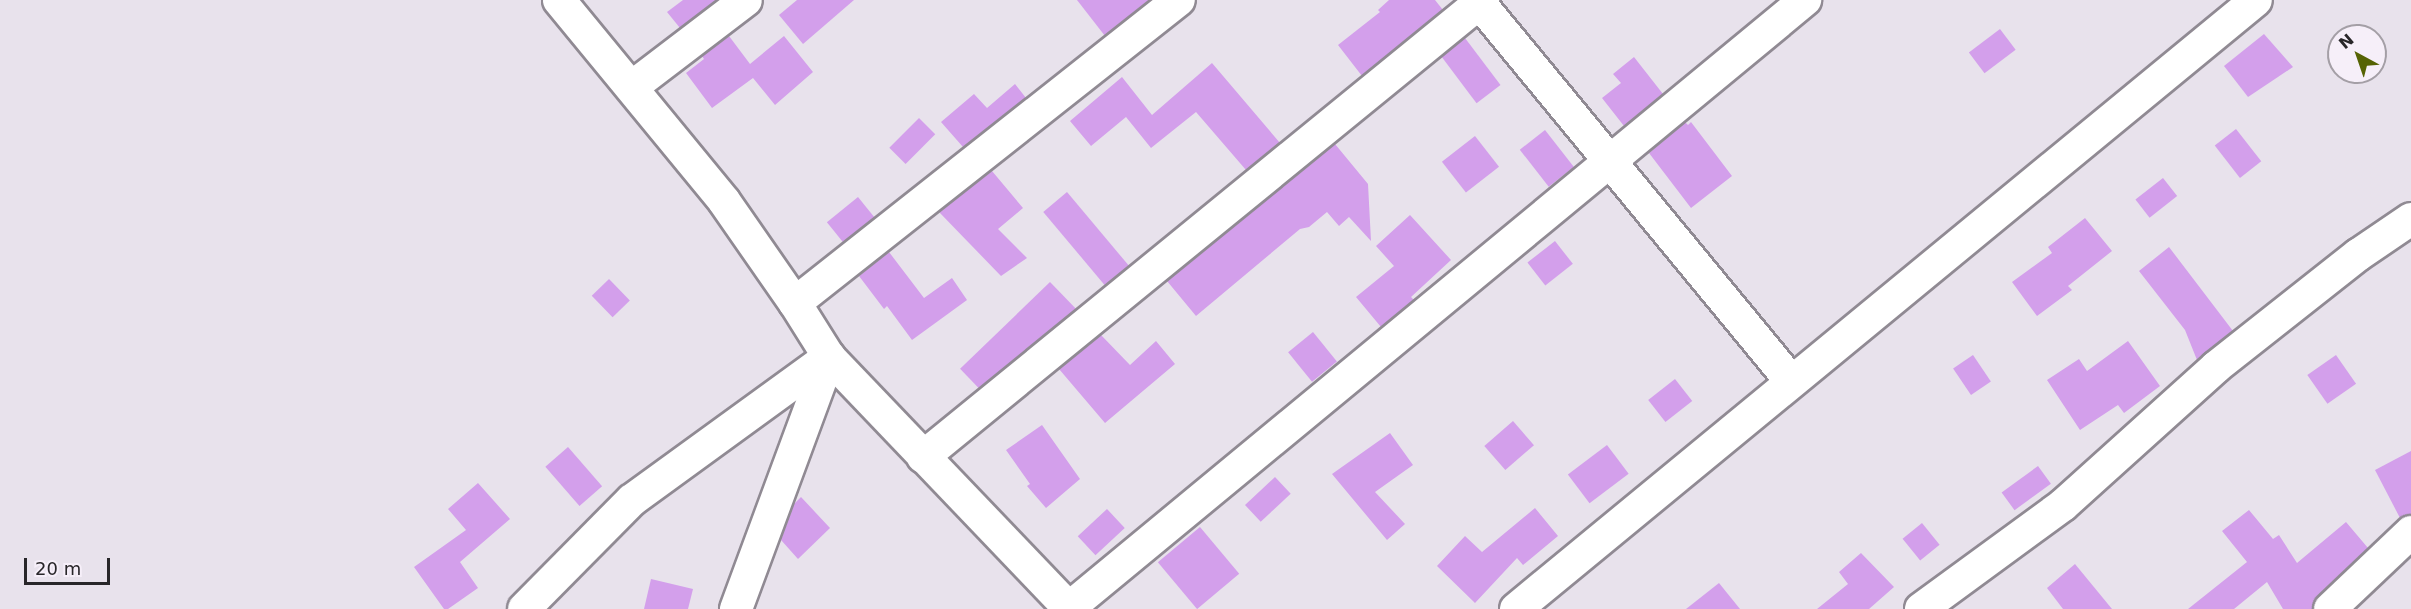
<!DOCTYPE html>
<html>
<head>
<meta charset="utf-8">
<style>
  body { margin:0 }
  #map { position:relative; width:2411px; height:609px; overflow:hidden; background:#e8e2ec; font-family:"DejaVu Sans",sans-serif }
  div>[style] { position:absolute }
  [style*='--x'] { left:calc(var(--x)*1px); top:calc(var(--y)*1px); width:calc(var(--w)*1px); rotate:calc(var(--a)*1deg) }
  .building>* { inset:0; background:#d39feb; transform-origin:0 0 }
  .roads { filter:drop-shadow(2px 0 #908a93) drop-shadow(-2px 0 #908a93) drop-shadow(0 2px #908a93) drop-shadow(0 -2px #908a93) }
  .minor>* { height:32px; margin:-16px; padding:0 16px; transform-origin:16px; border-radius:16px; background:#fff }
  span { translate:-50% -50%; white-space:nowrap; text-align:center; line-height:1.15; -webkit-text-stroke:5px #f6eff9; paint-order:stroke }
  .north { position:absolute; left:2327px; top:24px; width:60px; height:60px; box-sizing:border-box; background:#f6eff9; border:2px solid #a49fa6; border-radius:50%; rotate:320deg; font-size:16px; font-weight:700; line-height:24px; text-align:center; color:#282629 }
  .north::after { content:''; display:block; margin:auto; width:21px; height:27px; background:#566304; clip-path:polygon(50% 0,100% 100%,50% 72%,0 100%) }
  .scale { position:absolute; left:24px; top:558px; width:86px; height:27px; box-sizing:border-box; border:3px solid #282629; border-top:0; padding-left:8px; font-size:18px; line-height:21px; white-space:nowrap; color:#282629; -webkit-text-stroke:4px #f6eff9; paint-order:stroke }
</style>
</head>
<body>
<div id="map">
  <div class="building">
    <i style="clip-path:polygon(683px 0,716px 0,680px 28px,667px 12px)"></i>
    <i style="clip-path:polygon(797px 0,854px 0,803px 44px,779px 15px)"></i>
    <i style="clip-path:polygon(1077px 0,1150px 0,1105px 36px)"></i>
    <i style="clip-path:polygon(1389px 0,1435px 0,1443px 10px,1362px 76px,1338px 45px,1380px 12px,1378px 10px)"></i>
    <i style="left:2000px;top:29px;width:26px;height:39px;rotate:53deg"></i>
    <i style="clip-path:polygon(2264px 34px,2293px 67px,2248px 97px,2224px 66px)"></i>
    <i style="clip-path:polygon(729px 36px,750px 64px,784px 36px,813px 72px,775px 105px,753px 78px,712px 108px,686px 73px,704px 59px,702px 56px)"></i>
    <i style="left:1465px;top:38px;width:59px;height:30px;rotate:53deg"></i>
    <i style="clip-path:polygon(1634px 57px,1663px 94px,1624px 126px,1602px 98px,1621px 83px,1613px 74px)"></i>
    <i style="clip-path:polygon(1212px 63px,1280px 143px,1246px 170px,1196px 112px,1151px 148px,1126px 117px,1091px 146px,1070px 121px,1122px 77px,1152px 115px)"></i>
    <i style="clip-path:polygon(1015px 84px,1026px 98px,963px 147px,941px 122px,974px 94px,987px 108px)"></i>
    <i style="left:919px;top:118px;width:23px;height:42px;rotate:45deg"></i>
    <i style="clip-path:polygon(1685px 122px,1688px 125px,1691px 122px,1732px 176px,1691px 208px,1649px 153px)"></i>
    <i style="left:2236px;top:129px;width:41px;height:27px;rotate:52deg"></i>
    <i style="left:1545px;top:130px;width:47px;height:32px;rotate:52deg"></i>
    <i style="left:1475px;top:136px;width:39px;height:42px;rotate:52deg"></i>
    <i style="clip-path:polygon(1335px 144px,1368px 184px,1371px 241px,1349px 217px,1339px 226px,1327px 212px,1309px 227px,1300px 229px,1196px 316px,1167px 281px)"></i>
    <i style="clip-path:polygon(992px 171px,1023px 208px,998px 229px,1027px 258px,1001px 276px,939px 212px)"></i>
    <i style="left:2163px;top:178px;width:23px;height:35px;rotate:52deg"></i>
    <i style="left:1067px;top:192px;width:97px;height:31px;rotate:50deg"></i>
    <i style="left:858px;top:197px;width:26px;height:40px;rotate:51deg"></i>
    <i style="clip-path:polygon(1410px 215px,1451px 260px,1411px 297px,1414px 300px,1381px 327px,1356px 297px,1394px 266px,1376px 246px)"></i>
    <i style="clip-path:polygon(2085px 218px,2112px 251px,2068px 286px,2072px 290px,2037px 316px,2012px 282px,2052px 253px,2048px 247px)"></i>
    <i style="left:1555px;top:241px;width:29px;height:35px;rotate:52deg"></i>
    <i style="clip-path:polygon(2169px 247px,2233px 331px,2197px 360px,2185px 330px,2139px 271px)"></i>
    <i style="clip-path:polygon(889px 252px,924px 298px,952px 278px,967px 300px,912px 340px,887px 306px,884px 309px,859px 276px)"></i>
    <i style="left:609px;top:279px;width:30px;height:24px;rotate:46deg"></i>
    <i style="left:1050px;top:282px;width:37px;height:125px;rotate:46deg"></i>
    <i style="left:1313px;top:332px;width:38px;height:32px;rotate:51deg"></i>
    <i style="clip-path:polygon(1101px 335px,1130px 365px,1156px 341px,1175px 364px,1105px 423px,1059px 369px)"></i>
    <i style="clip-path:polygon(2128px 341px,2160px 386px,2124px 413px,2118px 405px,2080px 430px,2047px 380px,2079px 359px,2087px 371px)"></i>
    <i style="left:1973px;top:355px;width:32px;height:24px;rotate:56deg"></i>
    <i style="left:2336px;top:355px;width:35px;height:35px;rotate:55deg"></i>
    <i style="left:1675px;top:379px;width:28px;height:34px;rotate:52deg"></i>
    <i style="left:1513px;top:421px;width:32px;height:38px;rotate:49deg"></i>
    <i style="clip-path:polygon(1042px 425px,1080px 479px,1046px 508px,1027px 486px,1030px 484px,1006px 450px)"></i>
    <i style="clip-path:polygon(1390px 433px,1413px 465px,1375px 492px,1405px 524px,1387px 540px,1332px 474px)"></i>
    <i style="left:1607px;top:445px;width:36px;height:49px;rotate:53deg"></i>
    <i style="left:568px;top:447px;width:52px;height:30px;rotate:49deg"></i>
    <i style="clip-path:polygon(2411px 451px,2411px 515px,2400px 518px,2375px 470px)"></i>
    <i style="left:2038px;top:466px;width:22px;height:45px;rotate:54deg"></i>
    <i style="left:1275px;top:477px;width:23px;height:41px;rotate:47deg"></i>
    <i style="clip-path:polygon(478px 483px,510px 519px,460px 562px,478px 588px,448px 609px,444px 609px,414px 567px,466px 530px,448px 509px)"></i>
    <i style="clip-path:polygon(801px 497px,830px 528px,798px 559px,781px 540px,794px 504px)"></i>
    <i style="clip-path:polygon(1535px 508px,1558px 536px,1523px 565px,1517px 558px,1475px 603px,1437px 566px,1465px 536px,1482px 552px)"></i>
    <i style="left:1107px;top:509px;width:26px;height:40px;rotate:47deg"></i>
    <i style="clip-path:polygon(2249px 510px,2273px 539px,2279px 535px,2297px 563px,2346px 522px,2368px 548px,2318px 596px,2313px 609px,2283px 609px,2267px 582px,2234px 609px,2188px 609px,2247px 562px,2222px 531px)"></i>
    <i style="left:1922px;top:523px;width:28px;height:25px;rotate:51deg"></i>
    <i style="left:1200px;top:527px;width:61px;height:55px;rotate:50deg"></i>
    <i style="clip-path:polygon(1861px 553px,1894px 587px,1869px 609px,1817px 609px,1848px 584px,1839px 572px)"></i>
    <i style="clip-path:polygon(2075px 564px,2112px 609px,2063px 609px,2047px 588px)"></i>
    <i style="clip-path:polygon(651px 579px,693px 589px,688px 609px,644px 609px)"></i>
    <i style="clip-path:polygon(1719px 583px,1740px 609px,1686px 609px)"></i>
  </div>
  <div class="roads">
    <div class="minor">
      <i style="--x:559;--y:0;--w:260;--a:50.6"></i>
      <i style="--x:724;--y:201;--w:124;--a:55.2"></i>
      <i style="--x:795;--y:303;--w:64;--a:57.8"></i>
      <i style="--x:829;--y:357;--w:349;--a:46.3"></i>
      <i style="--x:1477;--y:0;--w:494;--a:50.5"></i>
      <i style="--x:632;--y:87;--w:143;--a:-37.3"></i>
      <i style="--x:795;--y:303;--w:489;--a:-38.3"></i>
      <i style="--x:923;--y:457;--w:723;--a:-39.22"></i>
      <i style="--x:1069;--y:608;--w:955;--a:-39.56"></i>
      <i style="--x:524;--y:609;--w:153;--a:-45.3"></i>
      <i style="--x:632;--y:500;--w:243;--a:-36"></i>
      <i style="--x:736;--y:609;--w:269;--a:-69.7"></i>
      <i style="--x:1516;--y:609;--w:958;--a:-39.45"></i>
      <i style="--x:1921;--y:609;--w:176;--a:-36.2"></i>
      <i style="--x:2063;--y:505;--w:206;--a:-42"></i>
      <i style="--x:2216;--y:367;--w:181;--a:-38.3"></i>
      <i style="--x:2358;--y:255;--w:64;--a:-34.2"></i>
      <i style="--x:2330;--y:609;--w:112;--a:-43.5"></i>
    </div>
  </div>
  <div class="north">N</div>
  <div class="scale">20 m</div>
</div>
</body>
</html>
